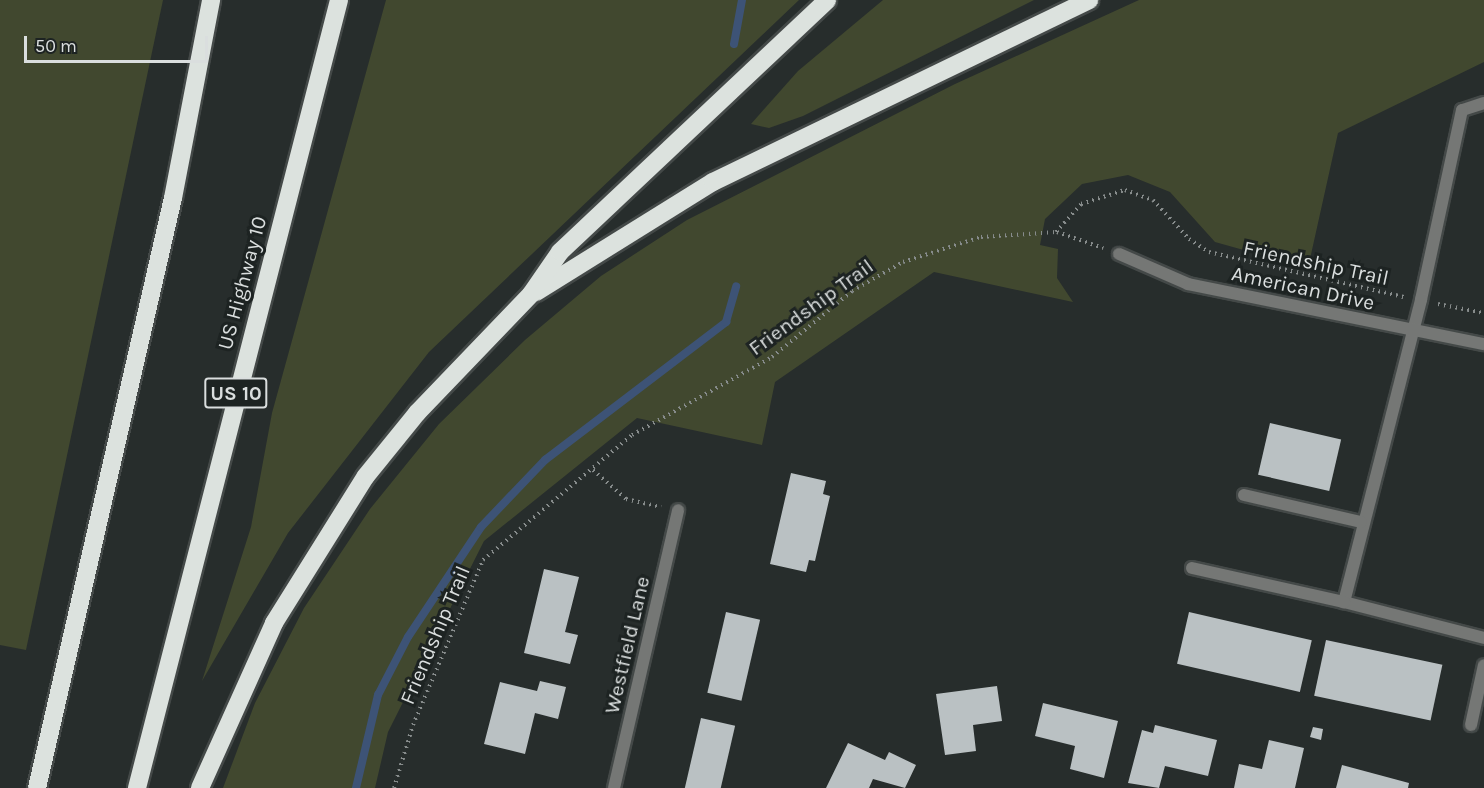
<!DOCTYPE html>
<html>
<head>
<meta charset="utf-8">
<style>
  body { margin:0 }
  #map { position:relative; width:1484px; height:788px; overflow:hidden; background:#272d2c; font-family:Karla,sans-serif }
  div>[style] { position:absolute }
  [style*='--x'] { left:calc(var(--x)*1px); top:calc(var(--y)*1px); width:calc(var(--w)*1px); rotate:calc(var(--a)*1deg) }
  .green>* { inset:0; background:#41482f }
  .stream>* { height:8px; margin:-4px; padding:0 4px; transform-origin:4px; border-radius:4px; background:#3d5376 }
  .building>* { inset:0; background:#bac1c3; transform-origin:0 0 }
  .path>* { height:4px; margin-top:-2px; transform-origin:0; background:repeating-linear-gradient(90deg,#878c8c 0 1.5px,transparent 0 6px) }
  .roads { filter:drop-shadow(2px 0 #444948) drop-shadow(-2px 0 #444948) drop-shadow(0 2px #444948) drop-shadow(0 -2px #444948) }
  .lane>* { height:12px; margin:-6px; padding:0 6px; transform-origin:6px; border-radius:6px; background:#757775 }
  .street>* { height:12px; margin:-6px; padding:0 6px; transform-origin:6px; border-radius:6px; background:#757775 }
  .highway>* { height:18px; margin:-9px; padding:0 9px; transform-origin:9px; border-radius:9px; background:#dce2de }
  span { translate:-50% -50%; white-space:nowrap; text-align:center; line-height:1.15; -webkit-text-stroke:6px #1d2322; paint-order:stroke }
  .shield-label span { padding:2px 4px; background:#1d2322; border:2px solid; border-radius:4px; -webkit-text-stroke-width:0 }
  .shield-label { font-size:20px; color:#dadede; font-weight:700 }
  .street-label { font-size:21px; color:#dadede }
  .scale { position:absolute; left:24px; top:36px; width:184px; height:27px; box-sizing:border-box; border:3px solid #dadede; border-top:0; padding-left:8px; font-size:18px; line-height:21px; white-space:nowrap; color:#dadede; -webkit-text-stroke:4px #1d2322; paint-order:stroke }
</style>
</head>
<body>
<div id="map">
  <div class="green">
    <i style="clip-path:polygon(0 0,163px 0,26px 650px,0 645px)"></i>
    <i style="clip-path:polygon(386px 0,799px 0,429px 352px,288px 533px,202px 681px,251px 527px,272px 413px)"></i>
    <i style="clip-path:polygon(883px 0,1034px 0,803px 116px,769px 128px,751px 124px,798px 71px)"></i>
    <i style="clip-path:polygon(1139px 0,1484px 0,1484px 62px,1338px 133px,1308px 268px,1215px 242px,1170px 192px,1128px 175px,1082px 184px,1045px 219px,1040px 245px,1058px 249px,1057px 278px,1073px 302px,934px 272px,775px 382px,762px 445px,637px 418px,484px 541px,388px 732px,375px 788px,223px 788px,255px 703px,304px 608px,370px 509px,439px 424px,525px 340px,601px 276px,687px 220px,955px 84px)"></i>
  </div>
  <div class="stream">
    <i style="--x:734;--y:44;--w:45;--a:-79.7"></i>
    <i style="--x:356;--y:788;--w:96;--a:-76.7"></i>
    <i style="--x:378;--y:695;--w:65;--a:-62.7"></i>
    <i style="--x:408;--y:637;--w:132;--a:-56.4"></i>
    <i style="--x:481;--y:527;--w:93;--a:-46.3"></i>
    <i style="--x:545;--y:460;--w:228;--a:-37.3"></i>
    <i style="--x:726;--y:322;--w:37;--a:-74"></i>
  </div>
  <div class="building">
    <i style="left:1270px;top:423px;width:73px;height:53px;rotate:13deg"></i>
    <i style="clip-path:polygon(791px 473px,826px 481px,823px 494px,830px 496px,815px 561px,809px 560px,806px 572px,770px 564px)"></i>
    <i style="clip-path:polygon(544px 569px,579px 577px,565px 632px,578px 635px,570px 664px,524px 653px)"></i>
    <i style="left:726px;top:612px;width:35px;height:83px;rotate:13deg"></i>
    <i style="left:1189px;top:612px;width:126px;height:53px;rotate:13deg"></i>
    <i style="left:1326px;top:640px;width:119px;height:57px;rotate:12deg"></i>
    <i style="clip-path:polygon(540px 681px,566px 687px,558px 719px,535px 713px,525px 754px,484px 744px,500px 682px,537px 691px)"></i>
    <i style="clip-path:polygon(997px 686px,1002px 721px,973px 725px,976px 751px,945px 755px,936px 694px)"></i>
    <i style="clip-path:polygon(1043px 703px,1118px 721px,1104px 778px,1070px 769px,1075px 746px,1035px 736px)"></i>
    <i style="left:701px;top:718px;width:35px;height:72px;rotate:13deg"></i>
    <i style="clip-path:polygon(1155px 725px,1217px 740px,1208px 776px,1165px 766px,1159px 788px,1128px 783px,1142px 730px,1153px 733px)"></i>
    <i style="clip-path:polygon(1313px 727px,1323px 729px,1321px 740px,1310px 737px)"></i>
    <i style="clip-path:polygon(1269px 740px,1304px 748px,1295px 788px,1234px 788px,1239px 764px,1262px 769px)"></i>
    <i style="clip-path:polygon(848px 743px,885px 760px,889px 752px,916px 765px,905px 788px,873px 779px,869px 788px,826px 788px)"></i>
    <i style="clip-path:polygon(1342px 765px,1409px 783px,1408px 788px,1336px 788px)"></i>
  </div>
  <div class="path">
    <i style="--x:1057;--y:232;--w:49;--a:19.2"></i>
    <i style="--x:1438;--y:304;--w:47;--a:11.1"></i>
    <i style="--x:593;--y:470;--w:44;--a:41.3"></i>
    <i style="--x:626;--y:499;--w:36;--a:13"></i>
    <i style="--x:394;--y:788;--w:66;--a:-73.2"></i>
    <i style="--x:413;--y:725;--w:179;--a:-67"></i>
    <i style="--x:483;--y:560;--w:194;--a:-40"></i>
    <i style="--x:632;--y:435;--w:160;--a:-29.1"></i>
    <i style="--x:772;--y:357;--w:104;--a:-39.5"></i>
    <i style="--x:852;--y:291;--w:59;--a:-29.6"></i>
    <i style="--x:903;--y:262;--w:82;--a:-17.8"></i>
    <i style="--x:981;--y:237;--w:75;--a:-3.8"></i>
    <i style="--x:1056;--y:232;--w:38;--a:-48"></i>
    <i style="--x:1081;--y:204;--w:46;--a:-17.7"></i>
    <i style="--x:1125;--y:190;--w:30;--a:20"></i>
    <i style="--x:1153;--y:200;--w:53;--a:47.3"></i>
    <i style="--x:1189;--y:239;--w:24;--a:33"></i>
    <i style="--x:1209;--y:252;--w:200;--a:13"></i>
  </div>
  <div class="roads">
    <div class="lane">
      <i style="--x:1484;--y:103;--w:23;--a:162"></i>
      <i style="--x:1462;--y:110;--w:194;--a:102.2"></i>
      <i style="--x:1421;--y:300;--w:312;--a:104.3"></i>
      <i style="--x:1344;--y:602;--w:145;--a:14.4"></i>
      <i style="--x:1244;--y:495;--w:120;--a:13"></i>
      <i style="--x:1192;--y:568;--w:156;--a:12.6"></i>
      <i style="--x:1471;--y:725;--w:61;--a:-77.8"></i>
    </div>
    <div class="street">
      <i style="--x:1119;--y:254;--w:75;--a:23.5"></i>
      <i style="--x:1188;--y:284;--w:302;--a:11.5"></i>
      <i style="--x:614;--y:788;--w:285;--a:-77"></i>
    </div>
    <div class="highway">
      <i style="--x:536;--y:292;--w:208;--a:-31.9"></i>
      <i style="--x:713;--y:182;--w:418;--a:-25.8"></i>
      <i style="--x:37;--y:788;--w:605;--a:-77.02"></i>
      <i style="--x:173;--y:198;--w:202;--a:-79.1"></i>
      <i style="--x:137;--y:788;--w:813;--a:-75.62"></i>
      <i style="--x:200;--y:788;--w:181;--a:-65.8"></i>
      <i style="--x:274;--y:623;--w:173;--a:-58"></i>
      <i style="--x:366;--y:476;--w:81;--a:-51"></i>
      <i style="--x:417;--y:413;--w:165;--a:-46.2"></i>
      <i style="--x:531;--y:294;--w:51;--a:-55.4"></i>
      <i style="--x:560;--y:252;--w:367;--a:-43.3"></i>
    </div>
  </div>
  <div class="shield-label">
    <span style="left:236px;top:393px">US 10</span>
  </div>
  <div class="street-label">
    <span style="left:1316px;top:263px;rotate:12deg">Friendship Trail</span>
    <span style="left:242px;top:283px;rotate:-75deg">US Highway 10</span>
    <span style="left:1303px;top:288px;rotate:12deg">American Drive</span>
    <span style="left:811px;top:307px;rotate:-36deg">Friendship Trail</span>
    <span style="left:435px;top:635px;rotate:-67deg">Friendship Trail</span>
    <span style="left:627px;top:645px;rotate:-77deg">Westfield Lane</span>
  </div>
  <div class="scale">50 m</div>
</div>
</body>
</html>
